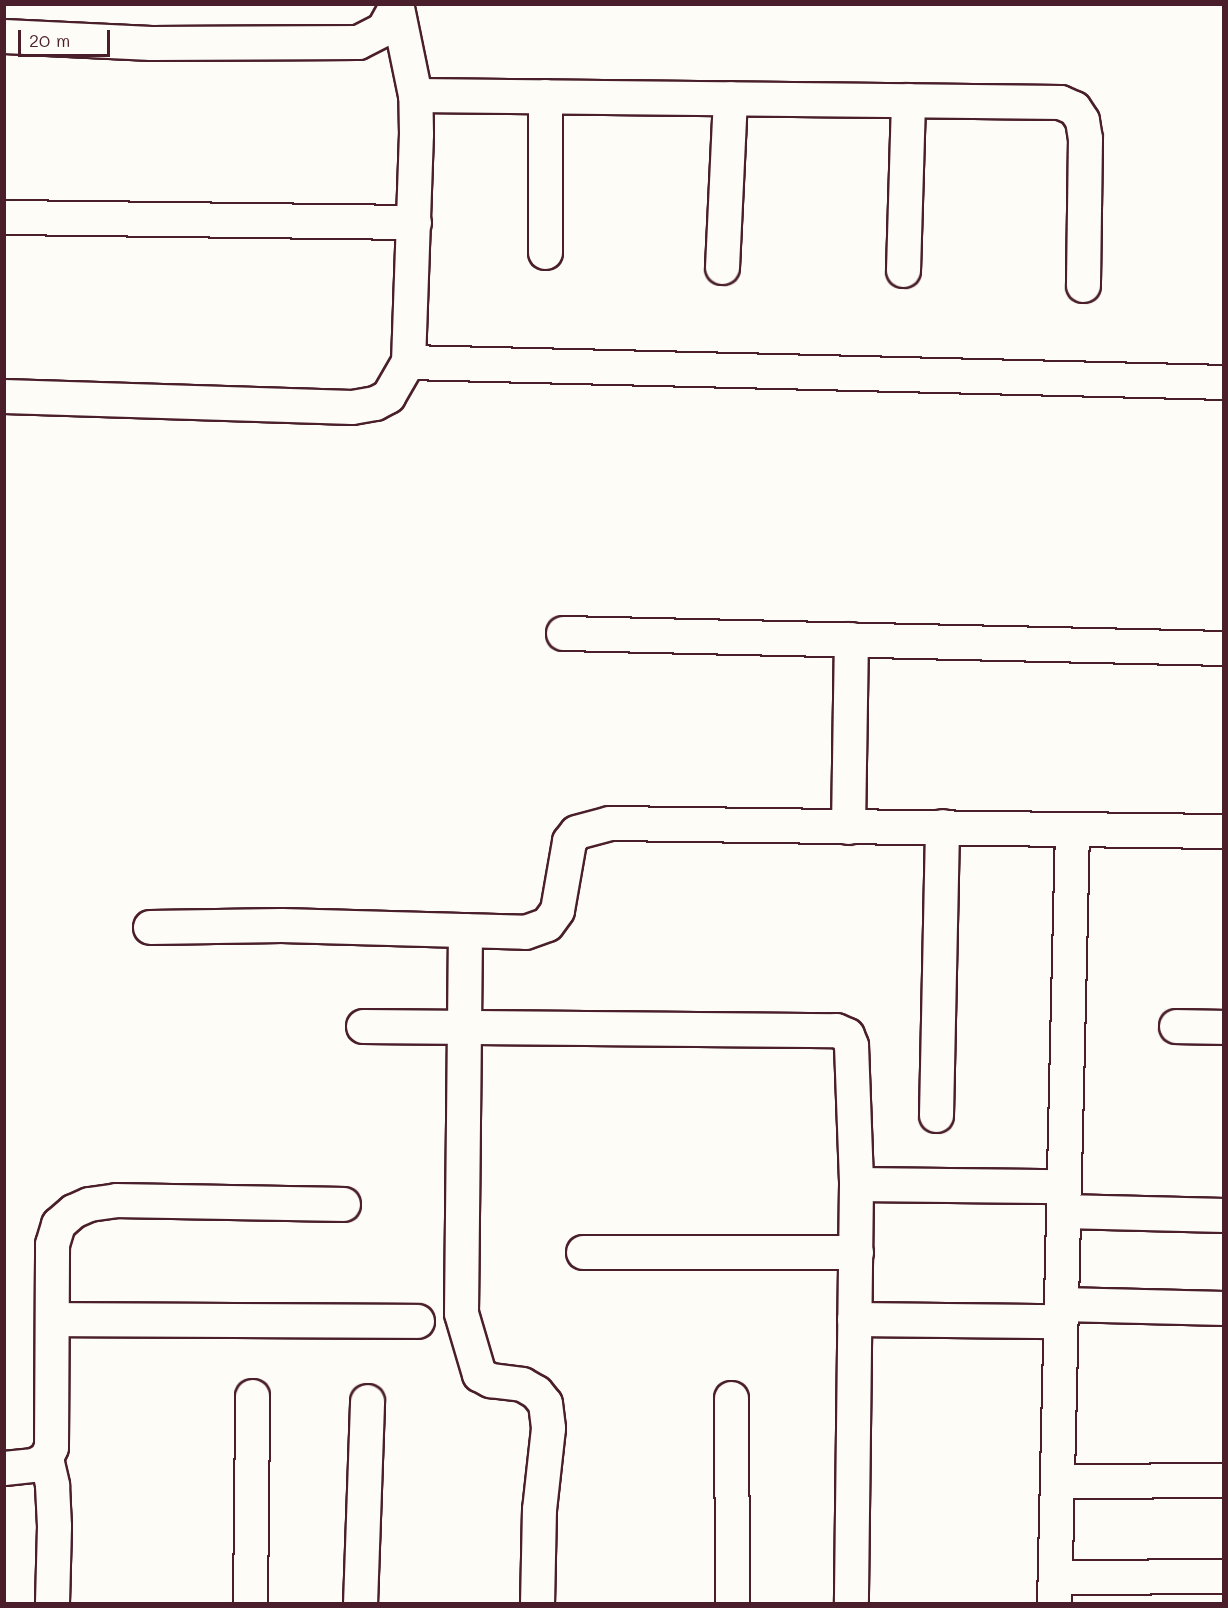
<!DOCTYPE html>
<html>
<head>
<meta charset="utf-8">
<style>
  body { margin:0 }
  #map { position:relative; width:1228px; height:1608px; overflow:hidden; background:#fdfcf7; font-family:Mali,sans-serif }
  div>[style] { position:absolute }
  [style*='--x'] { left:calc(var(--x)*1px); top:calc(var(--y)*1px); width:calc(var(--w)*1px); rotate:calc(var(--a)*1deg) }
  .roads { filter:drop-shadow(2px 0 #4a1f2b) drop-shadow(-2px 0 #4a1f2b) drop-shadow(0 2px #4a1f2b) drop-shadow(0 -2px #4a1f2b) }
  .street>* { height:33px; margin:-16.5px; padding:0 16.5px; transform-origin:16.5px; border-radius:16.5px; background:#fdfcf7 }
  .secondary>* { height:33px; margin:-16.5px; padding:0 16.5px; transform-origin:16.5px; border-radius:16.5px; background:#fdfcf7 }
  span { translate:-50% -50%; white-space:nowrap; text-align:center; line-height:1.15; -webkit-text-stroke:4.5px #fdfcf7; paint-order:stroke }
  .frame { position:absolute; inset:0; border:6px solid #4a1f2b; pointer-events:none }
  .scale { position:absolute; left:18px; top:30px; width:92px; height:27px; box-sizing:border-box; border:3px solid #4a1f2b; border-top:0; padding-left:8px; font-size:18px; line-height:21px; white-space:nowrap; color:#4a1f2b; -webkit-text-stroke:4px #fdfcf7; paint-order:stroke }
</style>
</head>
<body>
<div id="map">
  <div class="roads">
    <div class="street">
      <i style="--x:415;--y:95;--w:645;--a:0.62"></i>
      <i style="--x:1060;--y:102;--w:15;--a:23"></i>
      <i style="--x:1074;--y:108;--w:14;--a:56"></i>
      <i style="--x:1082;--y:120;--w:18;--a:81"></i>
      <i style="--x:1085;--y:138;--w:147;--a:90.8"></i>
      <i style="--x:545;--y:96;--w:156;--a:90"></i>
      <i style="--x:4;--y:217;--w:410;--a:0.7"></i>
      <i style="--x:722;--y:267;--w:169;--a:-87.3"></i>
      <i style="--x:903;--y:270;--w:170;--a:-88.3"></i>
      <i style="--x:408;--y:362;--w:816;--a:1.4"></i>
      <i style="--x:4;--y:396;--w:348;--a:1.8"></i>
      <i style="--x:352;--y:407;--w:23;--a:-10"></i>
      <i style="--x:375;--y:403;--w:15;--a:-28"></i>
      <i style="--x:388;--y:396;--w:39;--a:-60"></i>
      <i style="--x:408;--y:362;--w:228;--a:-88"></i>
      <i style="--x:416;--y:134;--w:39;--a:-91"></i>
      <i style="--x:415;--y:95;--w:90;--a:-101.6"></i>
      <i style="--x:563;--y:633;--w:661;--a:1.3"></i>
      <i style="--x:848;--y:827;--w:188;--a:-89.1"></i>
      <i style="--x:150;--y:927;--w:131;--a:-0.9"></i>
      <i style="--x:281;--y:925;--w:244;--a:1.6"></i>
      <i style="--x:525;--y:932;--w:23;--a:-20"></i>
      <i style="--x:547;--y:924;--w:17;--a:-54"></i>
      <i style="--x:557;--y:910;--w:70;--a:-80.1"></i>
      <i style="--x:569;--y:841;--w:11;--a:-52"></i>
      <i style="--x:576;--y:832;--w:34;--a:-15"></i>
      <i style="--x:609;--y:823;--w:615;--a:0.75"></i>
      <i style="--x:465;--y:930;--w:383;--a:90.6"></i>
      <i style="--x:461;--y:1313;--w:64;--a:73.6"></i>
      <i style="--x:479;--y:1374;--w:13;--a:29"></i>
      <i style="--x:490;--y:1380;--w:32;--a:7"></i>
      <i style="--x:522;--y:1384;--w:16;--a:30"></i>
      <i style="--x:536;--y:1392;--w:14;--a:51"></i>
      <i style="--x:545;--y:1403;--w:25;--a:83"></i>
      <i style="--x:548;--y:1428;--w:81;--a:96.3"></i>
      <i style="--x:539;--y:1509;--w:95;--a:91.2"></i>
      <i style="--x:363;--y:1026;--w:473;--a:0.5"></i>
      <i style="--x:836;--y:1030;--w:12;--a:24"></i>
      <i style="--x:847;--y:1035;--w:11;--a:68"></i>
      <i style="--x:851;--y:1045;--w:139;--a:87.9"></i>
      <i style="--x:856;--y:1184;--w:420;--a:90.7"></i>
      <i style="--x:1176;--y:1026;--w:48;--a:1.2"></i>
      <i style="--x:936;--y:1115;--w:289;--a:-88.8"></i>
      <i style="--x:856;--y:1184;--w:208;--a:0.6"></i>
      <i style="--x:1063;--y:1211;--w:161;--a:1.4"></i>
      <i style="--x:583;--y:1252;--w:273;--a:0"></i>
      <i style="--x:1061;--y:1304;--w:163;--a:1.4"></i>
      <i style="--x:52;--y:1319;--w:365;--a:0.3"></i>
      <i style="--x:854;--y:1319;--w:206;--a:0.6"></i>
      <i style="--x:731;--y:1398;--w:206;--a:89.7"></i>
      <i style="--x:46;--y:1458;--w:28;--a:77"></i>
      <i style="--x:52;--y:1485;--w:41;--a:87.2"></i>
      <i style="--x:54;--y:1526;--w:78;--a:91.5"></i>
      <i style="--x:4;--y:1468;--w:30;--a:-6"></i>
      <i style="--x:34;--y:1465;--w:14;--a:-30"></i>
      <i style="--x:46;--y:1458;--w:12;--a:-66"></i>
      <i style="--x:51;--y:1447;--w:203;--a:-89.7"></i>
      <i style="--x:52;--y:1244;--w:21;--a:-73"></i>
      <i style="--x:58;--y:1224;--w:20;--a:-41"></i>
      <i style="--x:73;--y:1211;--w:17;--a:-24"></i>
      <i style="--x:89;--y:1204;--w:27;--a:-8"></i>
      <i style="--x:116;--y:1200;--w:227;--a:1"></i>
      <i style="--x:1057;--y:1481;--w:167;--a:-0.3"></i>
      <i style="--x:1055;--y:1577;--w:169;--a:-0.3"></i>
      <i style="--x:250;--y:1604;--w:208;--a:-89.4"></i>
      <i style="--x:360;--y:1604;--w:203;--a:-88"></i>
      <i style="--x:1054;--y:1604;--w:774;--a:-88.67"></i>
    </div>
    <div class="secondary">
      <i style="--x:4;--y:36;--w:147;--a:2.7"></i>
      <i style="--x:151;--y:43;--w:207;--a:-0.3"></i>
      <i style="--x:358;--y:42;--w:28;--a:-27"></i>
      <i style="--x:383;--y:29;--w:29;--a:-61"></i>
    </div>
  </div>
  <div class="frame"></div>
  <div class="scale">20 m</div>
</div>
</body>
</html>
